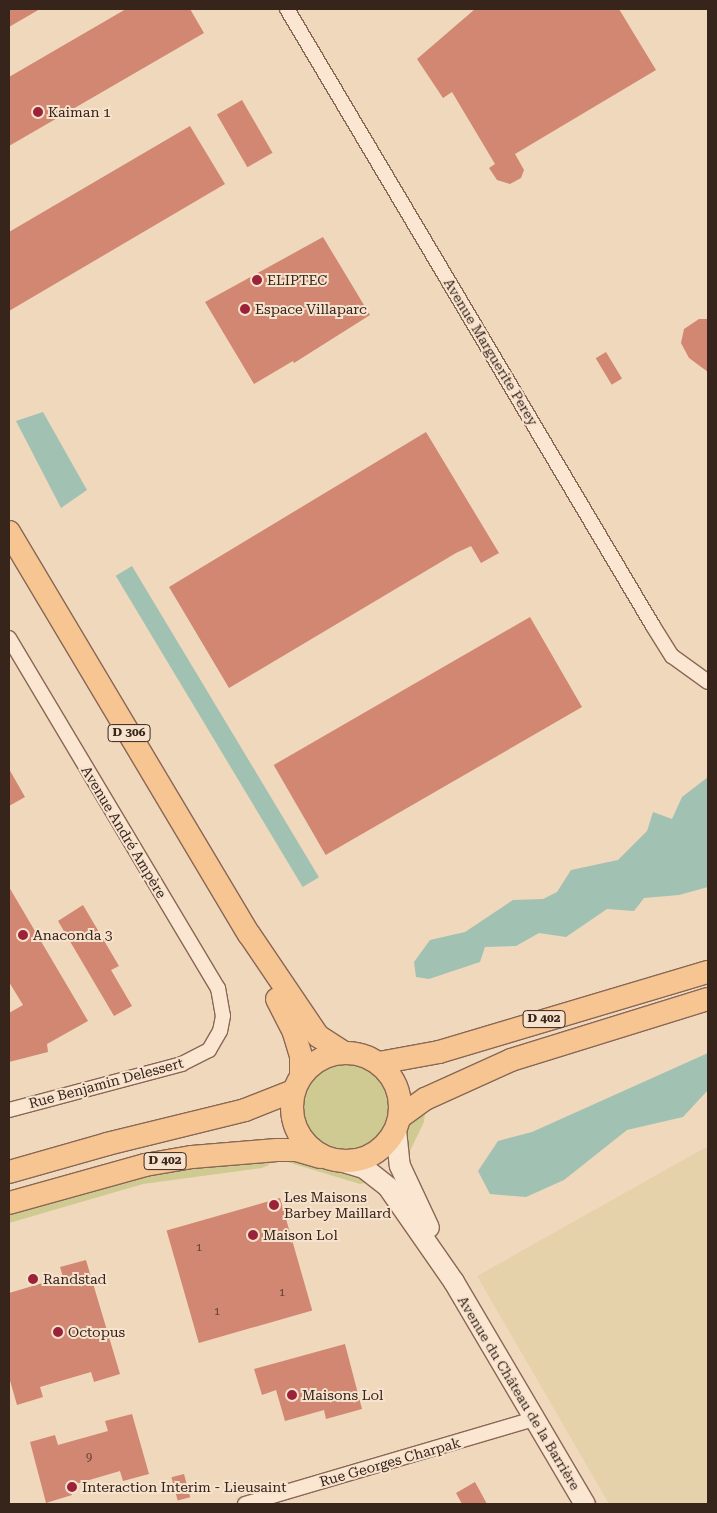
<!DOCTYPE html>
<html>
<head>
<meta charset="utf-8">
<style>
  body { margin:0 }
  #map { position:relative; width:717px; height:1513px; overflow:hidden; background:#f0d8bd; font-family:"Roboto Serif",serif }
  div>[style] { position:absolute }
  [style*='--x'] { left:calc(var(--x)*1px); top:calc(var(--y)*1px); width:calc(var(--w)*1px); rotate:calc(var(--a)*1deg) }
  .farmland>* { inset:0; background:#e6d2aa }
  .green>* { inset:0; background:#cfca91 }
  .round { border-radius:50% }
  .water>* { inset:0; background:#a1c1b2; transform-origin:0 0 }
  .building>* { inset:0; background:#d18771; transform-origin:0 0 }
  .roads { filter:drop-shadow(1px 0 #896755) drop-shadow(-1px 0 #896755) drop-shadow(0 1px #896755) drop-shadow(0 -1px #896755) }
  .minor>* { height:14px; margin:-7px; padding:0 7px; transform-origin:7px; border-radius:7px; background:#fbe6d1 }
  .secondary>* { height:20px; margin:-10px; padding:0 10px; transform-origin:10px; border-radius:10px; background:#fbe6d1 }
  .primary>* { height:22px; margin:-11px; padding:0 11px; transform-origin:11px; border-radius:11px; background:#f7c592 }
  .primary>.ring { margin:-11px; padding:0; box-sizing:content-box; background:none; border:22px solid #f7c592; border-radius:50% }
  .dots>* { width:14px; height:14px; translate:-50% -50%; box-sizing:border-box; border:2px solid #f7e3cd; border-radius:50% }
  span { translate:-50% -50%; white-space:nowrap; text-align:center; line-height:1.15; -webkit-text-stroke:4px #f7e3cd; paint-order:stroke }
  .number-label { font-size:11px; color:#5e3d30 }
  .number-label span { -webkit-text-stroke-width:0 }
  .shield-label span { padding:1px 4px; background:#f7e3cd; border:1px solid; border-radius:4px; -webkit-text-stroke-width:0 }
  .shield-label { font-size:12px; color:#37241b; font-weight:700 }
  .poi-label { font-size:14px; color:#37241b }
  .left { translate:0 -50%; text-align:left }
  .street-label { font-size:14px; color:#37241b }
  .frame { position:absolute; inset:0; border:10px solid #37241b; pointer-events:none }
</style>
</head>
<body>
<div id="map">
  <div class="farmland">
    <i style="clip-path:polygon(708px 1146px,708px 1504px,609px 1504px,477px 1276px)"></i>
  </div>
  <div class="green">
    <i class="round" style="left:301px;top:1064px;width:88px;height:88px"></i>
    <i style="clip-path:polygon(425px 1111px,424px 1122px,408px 1155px,404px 1137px,407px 1130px,415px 1117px)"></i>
    <i style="clip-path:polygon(292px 1158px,332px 1172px,354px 1174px,369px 1182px,360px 1184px,284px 1161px)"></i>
    <i style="clip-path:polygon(271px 1159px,269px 1165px,262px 1168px,143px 1184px,9px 1223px,9px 1213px,115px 1182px,179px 1168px)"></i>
  </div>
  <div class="water">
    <i style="clip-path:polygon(43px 412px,87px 490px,61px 508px,16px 421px)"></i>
    <i style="left:132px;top:566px;width:363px;height:19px;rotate:59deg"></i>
    <i style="clip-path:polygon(708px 777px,708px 887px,679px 895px,644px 898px,634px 911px,607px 909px,566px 937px,539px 933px,516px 946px,485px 947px,480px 962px,429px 979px,416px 977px,414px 962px,430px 940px,465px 932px,513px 900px,543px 899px,557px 892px,571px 870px,618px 860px,647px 831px,653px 812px,672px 819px,682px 797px)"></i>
    <i style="clip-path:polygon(708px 1053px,708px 1090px,683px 1117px,627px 1130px,564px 1180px,526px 1197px,490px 1194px,478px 1171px,498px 1141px,532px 1132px)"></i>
  </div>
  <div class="building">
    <i style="clip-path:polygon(9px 9px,40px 9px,9px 27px)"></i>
    <i style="clip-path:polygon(126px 9px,190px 9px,204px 33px,9px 146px,9px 77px)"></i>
    <i style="clip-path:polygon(475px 9px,619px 9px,656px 70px,515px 154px,524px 170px,521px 178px,510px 184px,497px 180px,489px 168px,495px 164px,452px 92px,443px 98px,417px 59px)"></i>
    <i style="left:242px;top:100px;width:61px;height:29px;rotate:60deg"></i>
    <i style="clip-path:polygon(190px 126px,225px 184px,9px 311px,9px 232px)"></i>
    <i style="clip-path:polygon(323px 237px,370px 315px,294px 363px,293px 361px,254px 384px,205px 302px)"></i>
    <i style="clip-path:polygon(699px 319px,708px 319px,708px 372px,689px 358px,681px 343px,684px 329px)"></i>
    <i style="left:606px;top:352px;width:31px;height:12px;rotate:59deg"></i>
    <i style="clip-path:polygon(426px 432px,499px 553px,481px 563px,471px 546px,456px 553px,229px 688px,169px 587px)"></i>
    <i style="left:530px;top:617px;width:104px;height:296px;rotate:60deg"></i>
    <i style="clip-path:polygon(9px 769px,25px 797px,9px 806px)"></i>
    <i style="clip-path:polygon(9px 887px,88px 1021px,47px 1044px,48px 1052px,9px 1062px,9px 1013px,23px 1005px,9px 982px)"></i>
    <i style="clip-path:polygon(83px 905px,119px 966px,111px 970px,132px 1006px,114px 1016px,58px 921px)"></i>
    <i style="left:280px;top:1198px;width:117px;height:118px;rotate:74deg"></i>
    <i style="clip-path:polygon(86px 1260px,120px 1374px,94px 1382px,91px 1372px,40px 1387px,43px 1397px,17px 1405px,9px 1377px,9px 1293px,63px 1277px,60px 1267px)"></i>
    <i style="clip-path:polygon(345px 1344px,362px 1409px,326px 1419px,324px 1410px,285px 1421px,276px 1390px,262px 1395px,254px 1369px)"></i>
    <i style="clip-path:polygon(132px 1414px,149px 1474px,123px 1481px,120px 1471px,69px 1486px,72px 1495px,46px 1503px,30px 1442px,55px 1435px,58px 1445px,108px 1431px,105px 1421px)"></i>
    <i style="left:184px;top:1474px;width:24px;height:13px;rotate:75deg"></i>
    <i style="clip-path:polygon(475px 1482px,487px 1504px,462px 1504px,456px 1493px)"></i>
  </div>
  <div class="roads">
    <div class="minor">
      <i style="--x:287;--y:9;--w:717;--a:59.32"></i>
      <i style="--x:653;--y:626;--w:36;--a:58"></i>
      <i style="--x:672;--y:656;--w:44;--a:35.8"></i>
      <i style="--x:9;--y:638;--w:408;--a:59.2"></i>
      <i style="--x:218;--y:988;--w:28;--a:80"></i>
      <i style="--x:223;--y:1016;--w:15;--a:101"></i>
      <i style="--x:220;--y:1031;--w:22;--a:120"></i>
      <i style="--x:209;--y:1050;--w:30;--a:153"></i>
      <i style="--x:182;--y:1064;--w:179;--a:165.1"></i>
      <i style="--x:245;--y:1504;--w:301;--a:-16.4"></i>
    </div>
    <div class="secondary">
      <i style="--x:396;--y:1130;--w:36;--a:84"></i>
      <i style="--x:400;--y:1166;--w:68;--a:64.9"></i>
      <i style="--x:343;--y:1162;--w:22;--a:16"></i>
      <i style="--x:364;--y:1168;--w:31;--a:38"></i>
      <i style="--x:388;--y:1187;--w:116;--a:55.2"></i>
      <i style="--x:454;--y:1282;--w:258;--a:59.5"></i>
    </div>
    <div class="primary">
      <i style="--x:9;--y:532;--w:468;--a:59.2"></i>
      <i style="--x:249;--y:934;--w:123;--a:55.9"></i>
      <i style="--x:318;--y:1036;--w:30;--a:33"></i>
      <i style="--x:277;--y:999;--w:38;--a:63"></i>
      <i style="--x:294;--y:1033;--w:24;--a:73"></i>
      <i style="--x:301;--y:1056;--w:19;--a:90"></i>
      <i class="ring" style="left:292px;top:1053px;width:86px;height:86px"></i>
      <i style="--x:379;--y:1063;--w:61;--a:-10.4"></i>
      <i style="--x:439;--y:1052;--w:281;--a:-16.6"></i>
      <i style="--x:400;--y:1117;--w:31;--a:-36"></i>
      <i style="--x:425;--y:1099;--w:94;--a:-24.4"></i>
      <i style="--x:511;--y:1060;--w:206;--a:-17.2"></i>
      <i style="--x:9;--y:1172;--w:102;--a:-15.9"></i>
      <i style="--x:107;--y:1144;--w:142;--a:-13.8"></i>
      <i style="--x:245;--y:1110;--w:52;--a:-21.6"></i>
      <i style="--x:9;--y:1203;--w:141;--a:-15.6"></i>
      <i style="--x:145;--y:1165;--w:48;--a:-9.7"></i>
      <i style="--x:192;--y:1157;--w:85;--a:-4.7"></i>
      <i style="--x:277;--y:1150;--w:19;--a:0"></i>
      <i style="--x:296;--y:1150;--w:25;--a:16"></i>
    </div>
  </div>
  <div class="dots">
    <i style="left:38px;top:112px;background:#9c2239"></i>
    <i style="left:257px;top:280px;background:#9c2239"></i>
    <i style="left:245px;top:309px;background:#9c2239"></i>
    <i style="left:23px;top:935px;background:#9c2239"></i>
    <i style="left:274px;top:1205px;background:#9c2239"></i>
    <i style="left:253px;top:1235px;background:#9c2239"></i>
    <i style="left:33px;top:1279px;background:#9c2239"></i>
    <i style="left:58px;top:1332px;background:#9c2239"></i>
    <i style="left:292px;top:1395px;background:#9c2239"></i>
    <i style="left:72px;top:1487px;background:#9c2239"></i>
  </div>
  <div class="number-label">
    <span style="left:199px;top:1248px">1</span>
    <span style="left:282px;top:1293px">1</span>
    <span style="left:217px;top:1312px">1</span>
    <span style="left:89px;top:1458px">9</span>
  </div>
  <div class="shield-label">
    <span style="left:129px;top:733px">D 306</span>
    <span style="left:544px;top:1019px">D 402</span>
    <span style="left:165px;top:1161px">D 402</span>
  </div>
  <div class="poi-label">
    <span class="left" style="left:48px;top:112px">Kaiman 1</span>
    <span class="left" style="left:267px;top:280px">ELIPTEC</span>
    <span class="left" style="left:255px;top:309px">Espace Villaparc</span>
    <span class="left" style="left:33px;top:935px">Anaconda 3</span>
    <span class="left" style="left:284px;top:1205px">Les Maisons<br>Barbey Maillard</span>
    <span class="left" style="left:263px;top:1235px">Maison Lol</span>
    <span class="left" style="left:43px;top:1279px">Randstad</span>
    <span class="left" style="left:68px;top:1332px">Octopus</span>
    <span class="left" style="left:302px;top:1395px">Maisons Lol</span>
    <span class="left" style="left:82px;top:1487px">Interaction Interim - Lieusaint</span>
  </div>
  <div class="street-label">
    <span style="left:491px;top:352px;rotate:59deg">Avenue Marguerite Perey</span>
    <span style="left:124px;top:832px;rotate:59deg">Avenue André Ampère</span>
    <span style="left:106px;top:1083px;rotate:-15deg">Rue Benjamin Delessert</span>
    <span style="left:519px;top:1393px;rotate:59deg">Avenue du Château de la Barrière</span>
    <span style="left:390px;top:1462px;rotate:-16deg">Rue Georges Charpak</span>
  </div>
  <div class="frame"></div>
</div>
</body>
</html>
